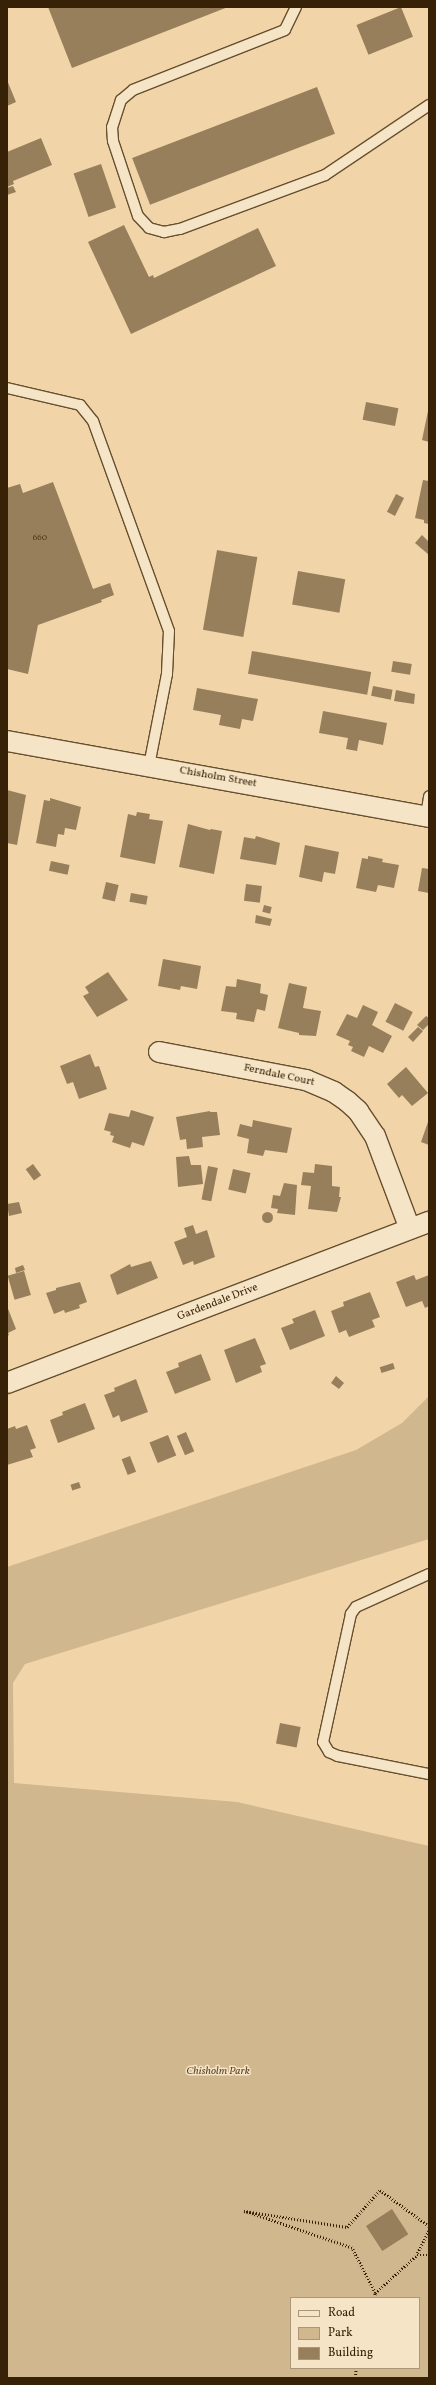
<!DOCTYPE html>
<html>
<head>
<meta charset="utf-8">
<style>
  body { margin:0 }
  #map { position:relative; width:436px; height:2385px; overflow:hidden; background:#f1d5a8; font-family:Vollkorn,serif }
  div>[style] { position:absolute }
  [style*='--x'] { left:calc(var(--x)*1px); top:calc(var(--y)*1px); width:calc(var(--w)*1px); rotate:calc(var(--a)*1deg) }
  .green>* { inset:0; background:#d1b78d }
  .building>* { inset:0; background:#987f5b; transform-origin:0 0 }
  .round { border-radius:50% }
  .path>* { height:2.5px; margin-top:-1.25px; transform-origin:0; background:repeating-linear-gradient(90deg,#372207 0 1px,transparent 0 3px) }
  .roads { filter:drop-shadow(1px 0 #664f2f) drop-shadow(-1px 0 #664f2f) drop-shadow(0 1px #664f2f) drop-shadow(0 -1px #664f2f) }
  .service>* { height:10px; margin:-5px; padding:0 5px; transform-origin:5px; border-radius:5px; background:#f6e4c6 }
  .minor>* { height:20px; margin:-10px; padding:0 10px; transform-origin:10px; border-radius:10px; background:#f6e4c6 }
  span { translate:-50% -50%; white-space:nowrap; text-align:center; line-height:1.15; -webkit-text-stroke:3px #f6e4c6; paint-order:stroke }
  .number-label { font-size:9px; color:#4f391c }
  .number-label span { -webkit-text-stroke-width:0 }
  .street-label { font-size:11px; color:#372207 }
  .park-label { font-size:11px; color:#5e4728; font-style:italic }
  .frame { position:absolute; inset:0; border:8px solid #372207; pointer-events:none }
  .legend { position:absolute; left:290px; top:2297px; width:130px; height:72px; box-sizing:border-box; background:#f6e4c6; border:1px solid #aa967a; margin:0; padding:5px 7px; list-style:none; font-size:12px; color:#372207 }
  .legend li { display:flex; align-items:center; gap:8px; height:20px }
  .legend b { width:20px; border:1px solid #aa967a }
</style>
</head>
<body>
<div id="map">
  <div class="green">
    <i style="clip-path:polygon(evenodd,429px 1396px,429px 1539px,25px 1664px,13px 1683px,14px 1783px,237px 1802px,429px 1846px,429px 2378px,7px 2378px,7px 1567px,356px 1450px,402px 1423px,429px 1396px,291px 2298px,419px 2298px,419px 2368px,291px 2368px,291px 2298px)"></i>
  </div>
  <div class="building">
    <i style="clip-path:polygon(48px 7px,228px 7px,72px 68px)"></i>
    <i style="left:401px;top:7px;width:32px;height:48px;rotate:68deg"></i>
    <i style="clip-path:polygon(7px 80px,16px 102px,7px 106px)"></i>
    <i style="left:317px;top:87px;width:50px;height:198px;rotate:69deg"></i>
    <i style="clip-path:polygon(41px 138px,52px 165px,13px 181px,14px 184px,7px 187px,7px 152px)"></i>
    <i style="left:101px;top:164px;width:46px;height:29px;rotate:71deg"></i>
    <i style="clip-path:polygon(13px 186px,16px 192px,7px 195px,7px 188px)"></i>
    <i style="clip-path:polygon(124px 225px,149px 277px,153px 275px,154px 278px,258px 228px,276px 266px,131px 334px,88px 242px)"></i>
    <i style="left:366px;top:402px;width:33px;height:18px;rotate:11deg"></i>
    <i style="clip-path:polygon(428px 411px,429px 411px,429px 442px,422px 440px)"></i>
    <i style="clip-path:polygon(423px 480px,429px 481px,429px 524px,424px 523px,424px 520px,415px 518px)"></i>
    <i style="clip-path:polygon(53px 482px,93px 589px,110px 583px,114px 595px,101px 600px,102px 602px,38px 625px,28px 674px,7px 669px,7px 488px,20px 484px,23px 493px)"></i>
    <i style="left:396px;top:494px;width:9px;height:20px;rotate:27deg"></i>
    <i style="clip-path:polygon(422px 535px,429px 542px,429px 555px,415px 543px)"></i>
    <i style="left:217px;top:550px;width:41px;height:81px;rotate:10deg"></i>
    <i style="left:298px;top:571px;width:48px;height:34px;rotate:10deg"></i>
    <i style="left:252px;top:651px;width:121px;height:23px;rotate:10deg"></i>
    <i style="left:393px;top:661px;width:19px;height:11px;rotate:9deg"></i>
    <i style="left:373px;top:686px;width:20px;height:10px;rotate:11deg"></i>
    <i style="clip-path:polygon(197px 688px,258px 699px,253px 721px,242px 719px,240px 729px,219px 725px,221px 715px,193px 710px)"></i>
    <i style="clip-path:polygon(396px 690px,415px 694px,414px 704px,394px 701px)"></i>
    <i style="clip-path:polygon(323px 711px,387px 723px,383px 745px,359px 740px,357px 751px,346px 749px,348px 738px,319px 733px)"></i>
    <i style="clip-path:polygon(7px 790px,26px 795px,17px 845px,7px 843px)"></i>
    <i style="clip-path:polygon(50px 798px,81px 807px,76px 830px,65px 828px,64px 835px,58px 834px,56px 847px,36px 843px,44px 800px,50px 801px)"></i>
    <i style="clip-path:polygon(137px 812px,150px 814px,149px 819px,163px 821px,155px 864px,120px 857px,128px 814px,136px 816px)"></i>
    <i style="clip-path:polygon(188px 824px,210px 830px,211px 829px,222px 831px,214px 874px,179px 867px)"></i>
    <i style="clip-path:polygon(256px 836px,280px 843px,276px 865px,240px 859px,244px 837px,255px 839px)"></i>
    <i style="clip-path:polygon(305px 845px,339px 852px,335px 874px,324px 872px,322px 882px,299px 877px)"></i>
    <i style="clip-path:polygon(368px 856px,383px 859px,382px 862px,399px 865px,394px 888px,378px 885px,376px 892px,356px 888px,362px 858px,368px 859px)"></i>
    <i style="left:51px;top:861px;width:19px;height:10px;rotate:12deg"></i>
    <i style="clip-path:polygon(422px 868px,429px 869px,429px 893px,418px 891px)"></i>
    <i style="left:106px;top:882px;width:13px;height:17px;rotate:13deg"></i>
    <i style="left:246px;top:884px;width:16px;height:17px;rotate:7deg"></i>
    <i style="left:131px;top:893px;width:17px;height:9px;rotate:10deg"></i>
    <i style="left:264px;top:905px;width:8px;height:7px;rotate:14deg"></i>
    <i style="clip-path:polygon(256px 915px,272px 919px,270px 926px,255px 923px)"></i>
    <i style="clip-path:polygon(163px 959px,201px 966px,197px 989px,181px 986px,180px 990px,158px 986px)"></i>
    <i style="clip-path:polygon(108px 972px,128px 1000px,97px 1017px,83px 996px,89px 993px,85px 987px)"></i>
    <i style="clip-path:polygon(237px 979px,261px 984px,260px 993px,268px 995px,265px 1011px,257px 1009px,254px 1022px,236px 1019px,237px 1013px,221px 1011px,226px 986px,236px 987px)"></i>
    <i style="clip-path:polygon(289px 983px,307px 987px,303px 1008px,321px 1011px,316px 1036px,299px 1035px,299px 1033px,278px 1028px)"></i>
    <i style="left:395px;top:1003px;width:20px;height:21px;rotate:27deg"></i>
    <i style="clip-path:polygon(363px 1005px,378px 1012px,372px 1025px,392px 1036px,383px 1053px,369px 1046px,364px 1057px,351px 1051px,353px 1047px,348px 1045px,350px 1041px,336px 1035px,347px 1014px,357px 1018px)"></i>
    <i style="clip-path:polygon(426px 1016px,429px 1018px,429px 1024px,423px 1030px,417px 1025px)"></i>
    <i style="clip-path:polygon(418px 1027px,423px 1031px,413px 1042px,408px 1037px)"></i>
    <i style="clip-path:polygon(90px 1054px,95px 1067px,99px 1066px,107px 1089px,79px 1099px,73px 1082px,67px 1084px,60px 1066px)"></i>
    <i style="clip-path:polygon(406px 1067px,428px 1093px,412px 1106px,402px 1095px,399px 1098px,387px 1084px)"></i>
    <i style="clip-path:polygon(131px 1110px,154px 1117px,144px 1146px,132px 1142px,130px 1148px,112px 1142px,114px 1136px,110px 1135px,111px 1132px,104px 1130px,109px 1113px,129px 1117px)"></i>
    <i style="clip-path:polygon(210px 1111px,210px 1112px,217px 1112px,220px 1135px,202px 1137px,203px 1147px,187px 1149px,186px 1139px,180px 1140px,176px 1117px)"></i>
    <i style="clip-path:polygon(429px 1119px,429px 1145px,421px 1142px)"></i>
    <i style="clip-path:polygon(253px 1120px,292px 1128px,287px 1153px,265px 1150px,263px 1156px,247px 1153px,249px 1139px,237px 1136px,240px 1124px,252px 1127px)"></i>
    <i style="clip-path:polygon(189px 1156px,191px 1165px,201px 1165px,203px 1184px,178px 1187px,176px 1157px)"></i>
    <i style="left:33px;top:1164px;width:14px;height:9px;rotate:54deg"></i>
    <i style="clip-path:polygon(315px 1164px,332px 1166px,332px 1186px,340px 1187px,339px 1197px,341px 1197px,337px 1212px,308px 1209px,311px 1186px,301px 1185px,303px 1172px,314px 1173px)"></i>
    <i style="left:208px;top:1166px;width:10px;height:34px;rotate:11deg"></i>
    <i style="left:233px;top:1169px;width:18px;height:21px;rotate:13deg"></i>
    <i style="clip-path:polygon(284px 1183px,297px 1185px,295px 1215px,277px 1213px,278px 1209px,271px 1208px,273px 1195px,280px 1196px)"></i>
    <i style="clip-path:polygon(19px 1202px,22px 1213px,9px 1216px,7px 1204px)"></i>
    <i class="round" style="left:261.5px;top:1211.5px;width:11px;height:11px"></i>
    <i style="clip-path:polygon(193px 1225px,196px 1234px,207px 1230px,215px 1257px,194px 1265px,193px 1261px,183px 1265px,174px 1242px,187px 1237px,184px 1228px)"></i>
    <i style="clip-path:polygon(151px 1261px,158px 1278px,117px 1295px,110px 1275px,130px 1264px,131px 1267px)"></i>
    <i style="clip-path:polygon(23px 1265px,25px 1270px,16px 1273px,15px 1268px)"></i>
    <i style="left:24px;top:1271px;width:25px;height:17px;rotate:74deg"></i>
    <i style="clip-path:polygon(414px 1275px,416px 1280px,429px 1275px,429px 1306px,425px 1308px,422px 1301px,406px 1307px,396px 1282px)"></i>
    <i style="clip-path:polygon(80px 1282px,87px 1302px,79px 1305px,80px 1308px,65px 1313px,64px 1310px,54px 1314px,46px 1293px,56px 1290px,56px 1288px)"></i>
    <i style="clip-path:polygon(370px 1292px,380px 1317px,372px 1320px,375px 1327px,349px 1337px,346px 1330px,339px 1333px,331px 1311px,344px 1306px,343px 1302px)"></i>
    <i style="clip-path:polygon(7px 1306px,16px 1329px,8px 1333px,9px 1335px,7px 1336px)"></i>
    <i style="clip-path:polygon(315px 1310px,325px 1336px,290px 1350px,281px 1328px,294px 1323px,292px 1319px)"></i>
    <i style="clip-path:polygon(255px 1338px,266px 1364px,260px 1366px,262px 1372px,236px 1383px,224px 1350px)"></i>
    <i style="clip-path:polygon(201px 1354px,211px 1380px,175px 1394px,166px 1372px,179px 1367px,178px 1363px)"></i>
    <i style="left:393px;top:1363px;width:6px;height:14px;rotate:72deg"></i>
    <i style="clip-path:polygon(336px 1376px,344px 1383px,339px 1389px,331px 1383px)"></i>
    <i style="clip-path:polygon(136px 1379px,148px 1412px,121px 1422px,119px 1415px,113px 1418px,104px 1395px,115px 1391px,114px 1388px)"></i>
    <i style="clip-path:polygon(85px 1403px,95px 1429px,58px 1443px,50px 1420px,63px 1415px,62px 1412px)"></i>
    <i style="clip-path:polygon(27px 1425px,36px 1448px,30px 1450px,33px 1457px,7px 1465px,7px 1429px,15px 1426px,16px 1429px)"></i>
    <i style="left:186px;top:1432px;width:21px;height:10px;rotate:67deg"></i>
    <i style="left:168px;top:1435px;width:22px;height:20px;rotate:68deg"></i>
    <i style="left:130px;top:1456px;width:17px;height:9px;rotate:69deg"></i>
    <i style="left:79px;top:1482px;width:6px;height:9px;rotate:72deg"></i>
    <i style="left:280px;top:1723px;width:21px;height:21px;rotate:11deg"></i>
    <i style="left:392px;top:2209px;width:30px;height:31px;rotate:57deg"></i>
  </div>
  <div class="path">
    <i style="--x:429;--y:2231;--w:27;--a:117"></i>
    <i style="--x:417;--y:2255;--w:12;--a:0"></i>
    <i style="--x:375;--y:2293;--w:57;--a:-42.1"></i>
    <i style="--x:374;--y:2298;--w:5;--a:-79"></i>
    <i style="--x:375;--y:2293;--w:51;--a:-117.1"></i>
    <i style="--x:352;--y:2248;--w:114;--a:-161.1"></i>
    <i style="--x:244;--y:2211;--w:104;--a:8.8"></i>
    <i style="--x:347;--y:2227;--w:50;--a:-48.3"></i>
    <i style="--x:380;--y:2190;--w:61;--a:36.3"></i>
    <i style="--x:355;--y:2378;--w:10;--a:-84"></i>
  </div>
  <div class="roads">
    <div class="service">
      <i style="--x:296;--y:7;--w:25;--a:116"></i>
      <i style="--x:285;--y:30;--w:163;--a:158.5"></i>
      <i style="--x:133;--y:90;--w:16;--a:140"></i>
      <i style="--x:121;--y:100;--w:28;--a:108"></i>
      <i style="--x:112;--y:127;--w:14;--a:86"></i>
      <i style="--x:113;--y:141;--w:79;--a:71.6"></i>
      <i style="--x:138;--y:216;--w:16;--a:47"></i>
      <i style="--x:149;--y:228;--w:16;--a:15"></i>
      <i style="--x:164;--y:232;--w:16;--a:-11"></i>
      <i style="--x:180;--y:229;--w:155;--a:-20.4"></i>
      <i style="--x:325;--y:175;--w:125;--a:-33.9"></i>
      <i style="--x:7;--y:388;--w:75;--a:13.1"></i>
      <i style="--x:80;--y:405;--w:21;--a:51"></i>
      <i style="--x:93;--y:421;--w:223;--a:70.1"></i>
      <i style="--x:169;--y:631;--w:43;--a:92.7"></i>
      <i style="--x:167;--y:674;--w:94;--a:101.1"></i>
      <i style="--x:426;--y:816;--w:20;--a:-81"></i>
      <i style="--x:429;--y:1574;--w:80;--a:155.7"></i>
      <i style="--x:356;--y:1607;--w:9;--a:126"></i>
      <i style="--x:351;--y:1614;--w:131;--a:102.3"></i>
      <i style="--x:323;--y:1742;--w:12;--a:59"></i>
      <i style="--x:329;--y:1752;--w:10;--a:24"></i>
      <i style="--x:338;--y:1756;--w:93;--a:11.2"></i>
    </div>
    <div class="minor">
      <i style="--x:7;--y:741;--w:429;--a:10.2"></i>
      <i style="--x:159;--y:1052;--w:150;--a:10.8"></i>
      <i style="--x:306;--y:1080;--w:30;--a:23"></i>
      <i style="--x:334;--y:1092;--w:16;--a:35"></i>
      <i style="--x:347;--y:1101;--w:15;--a:42"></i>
      <i style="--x:358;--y:1111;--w:30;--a:56"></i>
      <i style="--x:375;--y:1136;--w:99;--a:69.4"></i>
      <i style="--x:7;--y:1383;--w:452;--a:-20.9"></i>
    </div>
  </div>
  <div class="number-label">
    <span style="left:40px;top:538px">660</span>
  </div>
  <div class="street-label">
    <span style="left:218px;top:778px;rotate:10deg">Chisholm Street</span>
    <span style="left:279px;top:1076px;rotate:12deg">Ferndale Court</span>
    <span style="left:218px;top:1303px;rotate:-21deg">Gardendale Drive</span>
  </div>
  <div class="park-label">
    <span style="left:218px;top:2072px">Chisholm Park</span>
  </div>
  <div class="frame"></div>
  <ul class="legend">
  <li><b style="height:5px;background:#f6e4c6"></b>Road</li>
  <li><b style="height:11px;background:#d1b78d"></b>Park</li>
  <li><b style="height:11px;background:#987f5b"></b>Building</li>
  </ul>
</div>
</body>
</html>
